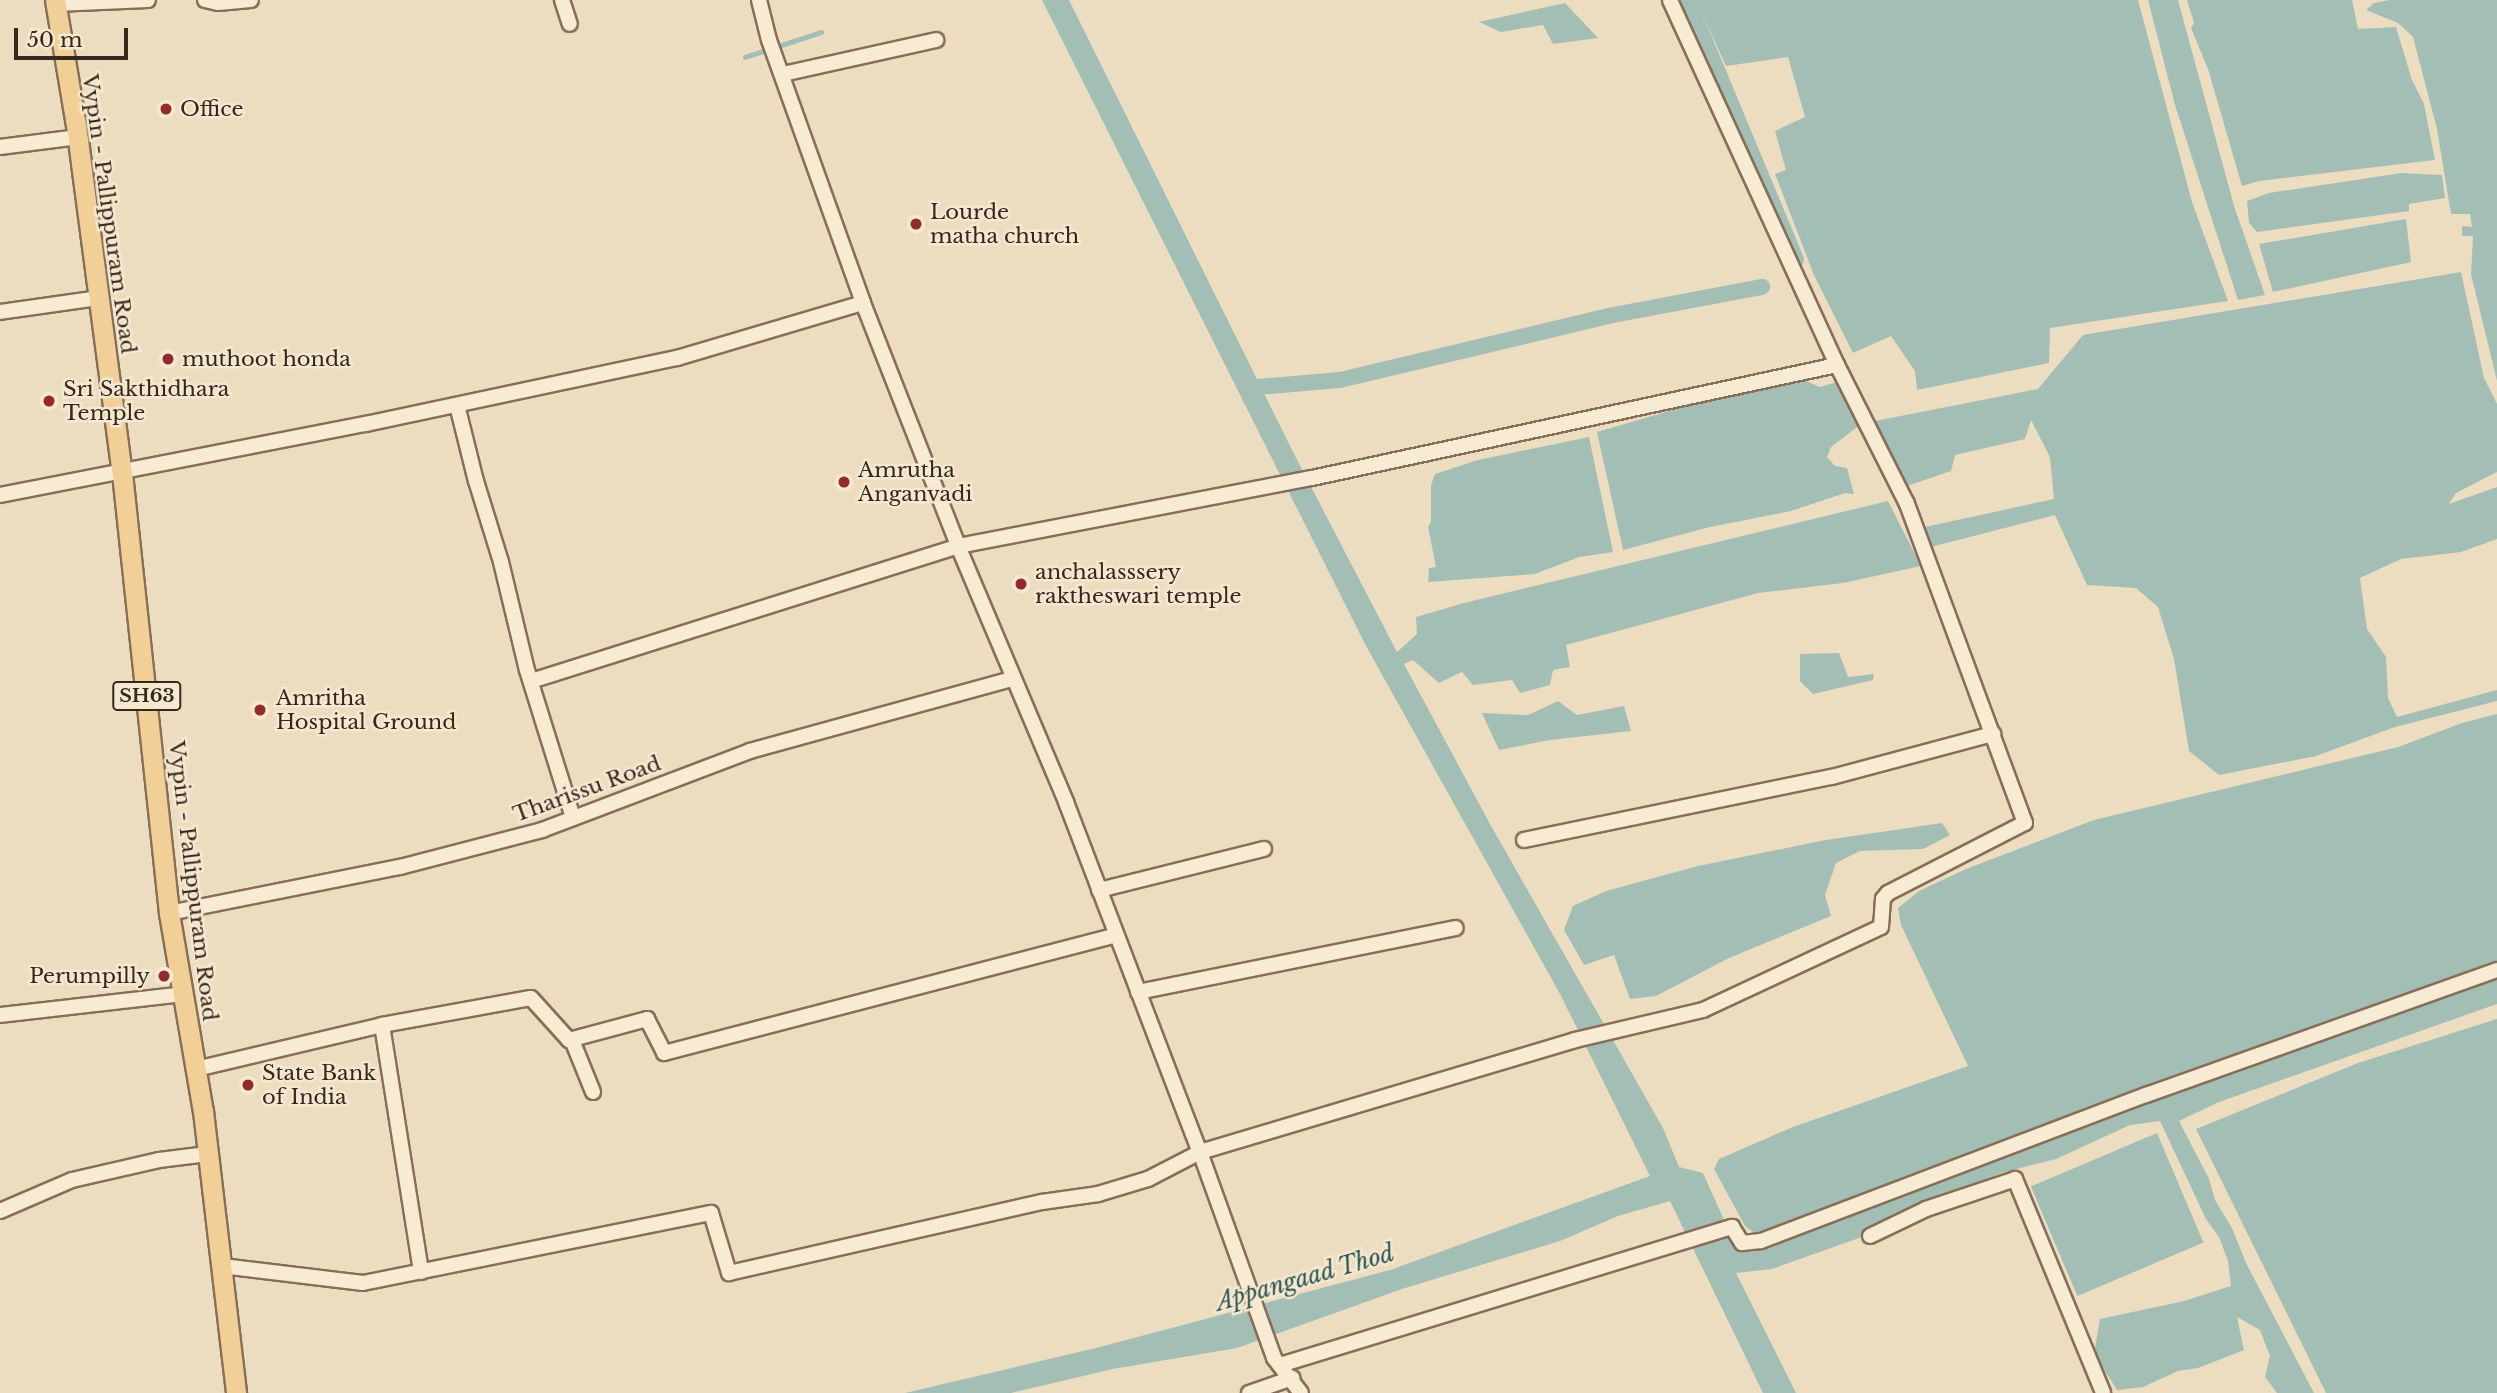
<!DOCTYPE html>
<html>
<head>
<meta charset="utf-8">
<style>
  body { margin:0 }
  #map { position:relative; width:2497px; height:1393px; overflow:hidden; background:#edddc0; font-family:"Libre Baskerville",serif }
  div>[style] { position:absolute }
  [style*='--x'] { left:calc(var(--x)*1px); top:calc(var(--y)*1px); width:calc(var(--w)*1px); rotate:calc(var(--a)*1deg) }
  .water>* { inset:0; background:#a3bfb5; transform-origin:0 0 }
  .stream>* { height:4.5px; margin:-2.25px; padding:0 2.25px; transform-origin:2.25px; border-radius:2.25px; background:#a3bfb5 }
  .canal>* { height:16px; margin:-8px; padding:0 8px; transform-origin:8px; border-radius:8px; background:#a3bfb5 }
  .roads { filter:drop-shadow(2px 0 #866e58) drop-shadow(-2px 0 #866e58) drop-shadow(0 2px #866e58) drop-shadow(0 -2px #866e58) }
  .minor>* { height:14px; margin:-7px; padding:0 7px; transform-origin:7px; border-radius:7px; background:#f8ebd3 }
  .major>* { height:19px; margin:-9.5px; padding:0 9.5px; transform-origin:9.5px; border-radius:9.5px; background:#f1d097 }
  .dots>* { width:19px; height:19px; translate:-50% -50%; box-sizing:border-box; border:4px solid #f5e8d0; border-radius:50% }
  span { translate:-50% -50%; white-space:nowrap; text-align:center; line-height:1.15; -webkit-text-stroke:5px #f5e8d0; paint-order:stroke }
  .shield-label span { padding:2px 5px; background:#f5e8d0; border:2px solid; border-radius:5px; -webkit-text-stroke-width:0 }
  .shield-label { font-size:19px; color:#36271d; font-weight:700 }
  .poi-label { font-size:21px; color:#36271d }
  .left { translate:0 -50%; text-align:left }
  .right { translate:-100% -50%; text-align:right }
  .street-label { font-size:21px; color:#36271d }
  .water-label { font-size:23px; color:#2c5550; font-style:italic }
  .scale { position:absolute; left:14px; top:28px; width:114px; height:32px; box-sizing:border-box; border:4px solid #36271d; border-top:0; padding-left:9px; font-size:21px; line-height:24px; white-space:nowrap; color:#36271d; -webkit-text-stroke:5px #f5e8d0; paint-order:stroke }
</style>
</head>
<body>
<div id="map">
  <div class="water">
    <i style="clip-path:polygon(1042px 0,1069px 0,1294px 454px,1397px 652px,1417px 634px,1416px 617px,1464px 603px,1888px 501px,1921px 566px,1843px 583px,1758px 593px,1566px 645px,1570px 667px,1553px 670px,1550px 685px,1520px 693px,1512px 680px,1473px 685px,1462px 672px,1439px 683px,1413px 660px,1404px 664px,1490px 824px,1663px 1128px,1679px 1167px,1703px 1173px,1738px 1251px,2497px 974px,2497px 1004px,2219px 1102px,2179px 1121px,2209px 1179px,2215px 1200px,2232px 1228px,2246px 1263px,2314px 1393px,2277px 1393px,2265px 1377px,2270px 1356px,2260px 1330px,2237px 1317px,2244px 1350px,2198px 1368px,2178px 1371px,2143px 1387px,2117px 1390px,2094px 1354px,2100px 1319px,2184px 1301px,2231px 1286px,2228px 1261px,2219px 1237px,2206px 1219px,2160px 1121px,2130px 1125px,2056px 1159px,2001px 1173px,1886px 1220px,1862px 1237px,1772px 1269px,1736px 1273px,1796px 1393px,1763px 1393px,1670px 1201px,1618px 1216px,1560px 1241px,1402px 1289px,1237px 1348px,1113px 1369px,1011px 1393px,905px 1393px,1096px 1348px,1390px 1270px,1650px 1176px,1560px 994px,1366px 646px)"></i>
    <i style="clip-path:polygon(1696px 0,2138px 0,2192px 202px,2228px 301px,2050px 328px,2049px 363px,1917px 390px,1915px 371px,1891px 336px,1853px 353px,1814px 275px,1775px 174px,1786px 170px,1775px 131px,1805px 117px,1788px 57px,1726px 66px)"></i>
    <i style="clip-path:polygon(2148px 0,2178px 0,2234px 206px,2265px 295px,2238px 300px,2175px 105px)"></i>
    <i style="clip-path:polygon(2187px 0,2352px 0,2358px 29px,2396px 27px,2412px 80px,2424px 104px,2435px 160px,2259px 181px,2242px 186px,2208px 69px,2191px 28px,2194px 23px)"></i>
    <i style="clip-path:polygon(2390px 0,2497px 0,2497px 381px,2471px 274px,2473px 236px,2462px 236px,2462px 226px,2472px 227px,2470px 214px,2451px 214px,2437px 129px,2413px 37px,2398px 23px,2366px 10px,2374px 3px)"></i>
    <i style="clip-path:polygon(1565px 3px,1598px 38px,1553px 44px,1543px 25px,1501px 32px,1479px 22px)"></i>
    <i style="clip-path:polygon(2401px 173px,2442px 175px,2445px 198px,2409px 204px,2409px 211px,2257px 232px,2249px 223px,2247px 201px,2269px 193px)"></i>
    <i style="clip-path:polygon(2406px 219px,2411px 262px,2273px 292px,2259px 244px)"></i>
    <i style="clip-path:polygon(2461px 272px,2484px 378px,2497px 404px,2497px 472px,2456px 493px,2449px 504px,2497px 487px,2497px 539px,2461px 552px,2401px 559px,2360px 578px,2367px 629px,2386px 657px,2388px 698px,2397px 717px,2497px 690px,2497px 701px,2395px 727px,2316px 756px,2219px 775px,2189px 751px,2174px 659px,2158px 607px,2136px 588px,2087px 585px,2055px 515px,1931px 547px,1925px 527px,2054px 499px,2050px 457px,2031px 420px,2025px 439px,1955px 455px,1951px 471px,1907px 486px,1875px 421px,2038px 389px,2083px 335px)"></i>
    <i style="clip-path:polygon(1804px 380px,1820px 387px,1840px 381px,1860px 425px,1831px 447px,1827px 457px,1835px 466px,1847px 468px,1854px 494px,1845px 493px,1791px 511px,1710px 527px,1623px 550px,1597px 432px,1676px 409px)"></i>
    <i style="clip-path:polygon(1589px 437px,1613px 552px,1579px 557px,1535px 574px,1428px 582px,1429px 568px,1436px 567px,1428px 527px,1431px 521px,1431px 485px,1435px 474px,1478px 460px)"></i>
    <i style="clip-path:polygon(1839px 653px,1848px 677px,1874px 674px,1873px 680px,1813px 694px,1800px 681px,1800px 654px)"></i>
    <i style="clip-path:polygon(1558px 701px,1577px 715px,1624px 706px,1631px 731px,1550px 740px,1499px 750px,1482px 713px,1528px 715px)"></i>
    <i style="clip-path:polygon(2497px 714px,2497px 967px,2212px 1063px,2126px 1103px,1999px 1142px,1899px 1186px,1771px 1231px,1757px 1235px,1745px 1226px,1714px 1169px,1719px 1159px,1793px 1127px,1968px 1066px,1901px 925px,1898px 908px,1919px 891px,1966px 869px,2094px 820px,2398px 747px,2462px 723px)"></i>
    <i style="clip-path:polygon(1942px 823px,1950px 835px,1923px 849px,1860px 851px,1836px 863px,1825px 895px,1831px 916px,1729px 958px,1656px 996px,1630px 999px,1614px 955px,1584px 965px,1564px 930px,1573px 906px,1606px 891px,1698px 866px,1826px 840px)"></i>
    <i style="clip-path:polygon(2497px 1019px,2497px 1393px,2326px 1393px,2196px 1129px,2358px 1063px)"></i>
    <i style="left:2157px;top:1133px;width:119px;height:137px;rotate:67deg"></i>
  </div>
  <div class="stream">
    <i style="--x:745;--y:57;--w:80;--a:-18.2"></i>
  </div>
  <div class="canal">
    <i style="--x:1688;--y:0;--w:281;--a:67.4"></i>
    <i style="--x:1250;--y:398;--w:13;--a:-58"></i>
    <i style="--x:1257;--y:387;--w:83;--a:-4.8"></i>
    <i style="--x:1340;--y:380;--w:276;--a:-13.4"></i>
    <i style="--x:1608;--y:316;--w:157;--a:-10.7"></i>
  </div>
  <div class="roads">
    <div class="minor">
      <i style="--x:205;--y:0;--w:13;--a:13"></i>
      <i style="--x:218;--y:3;--w:33;--a:-5"></i>
      <i style="--x:562;--y:0;--w:25;--a:72"></i>
      <i style="--x:759;--y:0;--w:41;--a:76"></i>
      <i style="--x:769;--y:40;--w:279;--a:70.3"></i>
      <i style="--x:863;--y:303;--w:261;--a:68.6"></i>
      <i style="--x:958;--y:546;--w:278;--a:67.1"></i>
      <i style="--x:1066;--y:802;--w:375;--a:69.1"></i>
      <i style="--x:1200;--y:1152;--w:219;--a:70.2"></i>
      <i style="--x:1274;--y:1358;--w:44;--a:52.4"></i>
      <i style="--x:56;--y:4;--w:92;--a:-2.5"></i>
      <i style="--x:783;--y:74;--w:157;--a:-12.5"></i>
      <i style="--x:0;--y:147;--w:79;--a:-7.3"></i>
      <i style="--x:0;--y:312;--w:99;--a:-8.1"></i>
      <i style="--x:457;--y:405;--w:78;--a:76"></i>
      <i style="--x:476;--y:481;--w:85;--a:72.8"></i>
      <i style="--x:501;--y:562;--w:111;--a:76.5"></i>
      <i style="--x:527;--y:670;--w:155;--a:72.7"></i>
      <i style="--x:0;--y:495;--w:373;--a:-11"></i>
      <i style="--x:366;--y:424;--w:318;--a:-12"></i>
      <i style="--x:677;--y:358;--w:194;--a:-16.5"></i>
      <i style="--x:531;--y:681;--w:448;--a:-17.5"></i>
      <i style="--x:958;--y:546;--w:360;--a:-10.9"></i>
      <i style="--x:1312;--y:478;--w:537;--a:-12.15"></i>
      <i style="--x:1837;--y:365;--w:401;--a:-114.6"></i>
      <i style="--x:1524;--y:840;--w:314;--a:-11.6"></i>
      <i style="--x:1832;--y:777;--w:167;--a:-15"></i>
      <i style="--x:1099;--y:890;--w:170;--a:-14"></i>
      <i style="--x:169;--y:913;--w:236;--a:-11.3"></i>
      <i style="--x:400;--y:867;--w:147;--a:-14.6"></i>
      <i style="--x:542;--y:830;--w:222;--a:-20.8"></i>
      <i style="--x:750;--y:751;--w:272;--a:-15.4"></i>
      <i style="--x:1138;--y:992;--w:324;--a:-11.4"></i>
      <i style="--x:0;--y:1015;--w:184;--a:-6.5"></i>
      <i style="--x:382;--y:1025;--w:250;--a:81"></i>
      <i style="--x:569;--y:1040;--w:3;--a:0"></i>
      <i style="--x:572;--y:1040;--w:56;--a:68"></i>
      <i style="--x:196;--y:1069;--w:191;--a:-13.3"></i>
      <i style="--x:382;--y:1025;--w:151;--a:-10.3"></i>
      <i style="--x:531;--y:998;--w:57;--a:47.9"></i>
      <i style="--x:569;--y:1040;--w:81;--a:-15.1"></i>
      <i style="--x:647;--y:1019;--w:38;--a:63"></i>
      <i style="--x:664;--y:1053;--w:467;--a:-14.6"></i>
      <i style="--x:0;--y:1211;--w:78;--a:-23.3"></i>
      <i style="--x:72;--y:1180;--w:89;--a:-12.9"></i>
      <i style="--x:159;--y:1160;--w:49;--a:-7"></i>
      <i style="--x:1870;--y:1236;--w:62;--a:-25.7"></i>
      <i style="--x:1926;--y:1209;--w:94;--a:-18.6"></i>
      <i style="--x:2015;--y:1179;--w:231;--a:67.6"></i>
      <i style="--x:222;--y:1266;--w:142;--a:6.9"></i>
      <i style="--x:363;--y:1283;--w:355;--a:-11.4"></i>
      <i style="--x:711;--y:1213;--w:63;--a:73.3"></i>
      <i style="--x:729;--y:1273;--w:321;--a:-12.8"></i>
      <i style="--x:1042;--y:1202;--w:57;--a:-8.1"></i>
      <i style="--x:1098;--y:1194;--w:52;--a:-16.7"></i>
      <i style="--x:1148;--y:1179;--w:59;--a:-27.4"></i>
      <i style="--x:1200;--y:1152;--w:391;--a:-16.6"></i>
      <i style="--x:1575;--y:1040;--w:131;--a:-13.2"></i>
      <i style="--x:1703;--y:1010;--w:196;--a:-25"></i>
      <i style="--x:1881;--y:927;--w:28;--a:-86"></i>
      <i style="--x:1883;--y:899;--w:8;--a:-50"></i>
      <i style="--x:1888;--y:893;--w:154;--a:-27.1"></i>
      <i style="--x:2025;--y:823;--w:342;--a:-110.3"></i>
      <i style="--x:1906;--y:502;--w:153;--a:-116.7"></i>
      <i style="--x:1280;--y:1365;--w:473;--a:-17"></i>
      <i style="--x:1732;--y:1227;--w:19;--a:58"></i>
      <i style="--x:1742;--y:1243;--w:19;--a:-6"></i>
      <i style="--x:1761;--y:1241;--w:412;--a:-20.8"></i>
      <i style="--x:2146;--y:1095;--w:373;--a:-19.6"></i>
      <i style="--x:1249;--y:1393;--w:46;--a:-19.2"></i>
    </div>
    <div class="major">
      <i style="--x:55;--y:0;--w:127;--a:80.5"></i>
      <i style="--x:76;--y:125;--w:351;--a:82.5"></i>
      <i style="--x:122;--y:473;--w:443;--a:83.9"></i>
      <i style="--x:169;--y:913;--w:201;--a:80.3"></i>
      <i style="--x:203;--y:1111;--w:284;--a:83.3"></i>
    </div>
  </div>
  <div class="dots">
    <i style="left:166px;top:109px;background:#942930"></i>
    <i style="left:916px;top:224px;background:#942930"></i>
    <i style="left:168px;top:359px;background:#942930"></i>
    <i style="left:49px;top:401px;background:#942930"></i>
    <i style="left:844px;top:482px;background:#942930"></i>
    <i style="left:1021px;top:584px;background:#942930"></i>
    <i style="left:260px;top:710px;background:#942930"></i>
    <i style="left:164px;top:976px;background:#942930"></i>
    <i style="left:248px;top:1085px;background:#942930"></i>
  </div>
  <div class="shield-label">
    <span style="left:147px;top:696px">SH63</span>
  </div>
  <div class="poi-label">
    <span class="left" style="left:180px;top:109px">Office</span>
    <span class="left" style="left:930px;top:224px">Lourde<br>matha church</span>
    <span class="left" style="left:182px;top:359px">muthoot honda</span>
    <span class="left" style="left:63px;top:401px">Sri Sakthidhara<br>Temple</span>
    <span class="left" style="left:858px;top:482px">Amrutha<br>Anganvadi</span>
    <span class="left" style="left:1035px;top:584px">anchalasssery<br>raktheswari temple</span>
    <span class="left" style="left:276px;top:710px">Amritha<br>Hospital Ground</span>
    <span class="right" style="left:150px;top:976px">Perumpilly</span>
    <span class="left" style="left:262px;top:1085px">State Bank<br>of India</span>
  </div>
  <div class="street-label">
    <span style="left:109px;top:214px;rotate:82deg">Vypin - Pallippuram Road</span>
    <span style="left:587px;top:789px;rotate:-20deg">Tharissu Road</span>
    <span style="left:193px;top:881px;rotate:83deg">Vypin - Pallippuram Road</span>
  </div>
  <div class="water-label">
    <span style="left:1305px;top:1278px;rotate:-16deg">Appangaad Thod</span>
  </div>
  <div class="scale">50 m</div>
</div>
</body>
</html>
